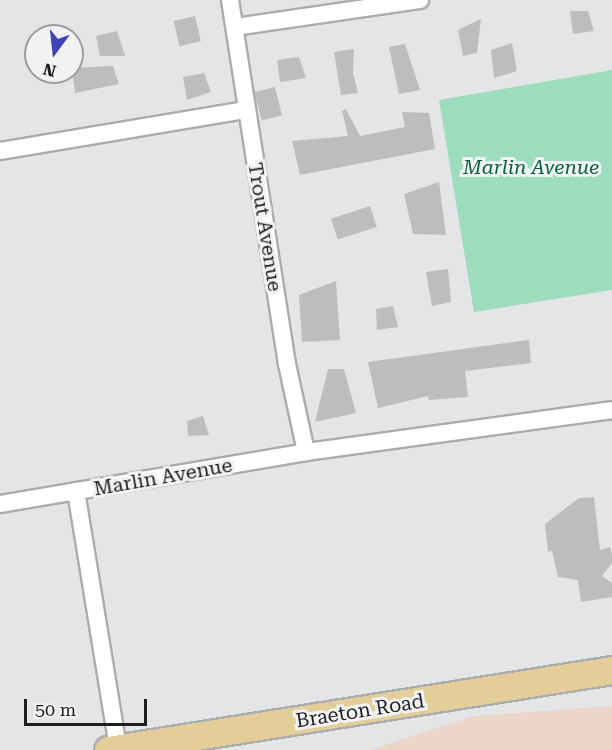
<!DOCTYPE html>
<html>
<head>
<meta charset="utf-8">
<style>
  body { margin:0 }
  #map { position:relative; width:612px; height:750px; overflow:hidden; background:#e4e5e7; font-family:"Roboto Serif",serif }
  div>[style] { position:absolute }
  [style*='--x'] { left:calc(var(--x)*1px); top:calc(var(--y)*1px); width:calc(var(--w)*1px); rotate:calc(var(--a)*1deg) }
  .commercial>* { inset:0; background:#ecd6c9 }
  .green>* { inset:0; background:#9ddcbc }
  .building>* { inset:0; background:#bcbdbf; transform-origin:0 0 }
  .roads { filter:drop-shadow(2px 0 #abacae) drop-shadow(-2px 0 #abacae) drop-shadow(0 2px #abacae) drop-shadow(0 -2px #abacae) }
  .street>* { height:16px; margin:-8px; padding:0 8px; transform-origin:8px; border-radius:8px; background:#fff }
  .primary>* { height:27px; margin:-13.5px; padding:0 13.5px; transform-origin:13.5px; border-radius:13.5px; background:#e3cd99 }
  span { translate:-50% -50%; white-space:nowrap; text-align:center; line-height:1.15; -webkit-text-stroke:6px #f1f2f4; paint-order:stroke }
  .park-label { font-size:20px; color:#075d3f; font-style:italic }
  .street-label { font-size:20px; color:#1e1e1f }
  .north { position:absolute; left:24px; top:24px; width:60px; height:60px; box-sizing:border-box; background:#f1f2f4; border:2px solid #9d9d9f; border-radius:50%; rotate:195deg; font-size:16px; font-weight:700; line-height:24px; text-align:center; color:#1e1e1f }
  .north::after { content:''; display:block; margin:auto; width:21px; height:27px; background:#4042b7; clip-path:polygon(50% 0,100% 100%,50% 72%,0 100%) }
  .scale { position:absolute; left:24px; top:699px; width:123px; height:27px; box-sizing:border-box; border:3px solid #1e1e1f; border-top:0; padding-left:8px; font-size:18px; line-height:21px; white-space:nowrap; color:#1e1e1f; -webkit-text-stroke:4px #f1f2f4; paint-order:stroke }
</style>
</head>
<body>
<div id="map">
  <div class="commercial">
    <i style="clip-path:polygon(612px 706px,612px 750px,370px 750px,474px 716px)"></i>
  </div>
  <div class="green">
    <i style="clip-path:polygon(612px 70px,612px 290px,474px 312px,439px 100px)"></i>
  </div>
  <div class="building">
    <i style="clip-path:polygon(570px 11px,588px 11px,594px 31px,573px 34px)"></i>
    <i style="left:195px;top:16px;width:26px;height:22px;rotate:77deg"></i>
    <i style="clip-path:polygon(481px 19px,477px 53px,463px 56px,458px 30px)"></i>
    <i style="clip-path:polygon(117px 31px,125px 56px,100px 56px,96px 36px)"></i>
    <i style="clip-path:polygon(512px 43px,517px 71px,494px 78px,491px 50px)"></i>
    <i style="clip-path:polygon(405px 44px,420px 90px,399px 94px,389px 47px)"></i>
    <i style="clip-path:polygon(354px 49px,353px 73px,358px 93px,341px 95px,334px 52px)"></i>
    <i style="clip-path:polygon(299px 57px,306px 78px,280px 82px,277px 60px)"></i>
    <i style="clip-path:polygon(113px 66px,119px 84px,75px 93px,72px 68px)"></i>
    <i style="clip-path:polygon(204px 73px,211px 92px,187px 100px,183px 77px)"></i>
    <i style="left:275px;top:87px;width:29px;height:21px;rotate:76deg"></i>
    <i style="clip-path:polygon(346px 109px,360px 136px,405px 127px,402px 112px,429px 113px,435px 149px,300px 175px,292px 141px,348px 136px,342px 111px)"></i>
    <i style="clip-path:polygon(439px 182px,446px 235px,413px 234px,404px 194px)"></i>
    <i style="left:370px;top:206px;width:22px;height:41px;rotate:72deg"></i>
    <i style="clip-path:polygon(448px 269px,451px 302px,432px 306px,426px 272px)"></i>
    <i style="clip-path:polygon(336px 281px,340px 340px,302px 342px,299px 295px)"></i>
    <i style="clip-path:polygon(393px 306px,398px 327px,377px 330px,376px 309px)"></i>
    <i style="clip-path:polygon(529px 340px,531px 363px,465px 371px,468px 397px,429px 400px,428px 396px,378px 408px,368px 362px)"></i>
    <i style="clip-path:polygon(328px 369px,344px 369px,356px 413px,315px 422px)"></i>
    <i style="clip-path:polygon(203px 416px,209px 435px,188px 436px,187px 421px)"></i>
    <i style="clip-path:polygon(594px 497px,600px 550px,610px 547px,612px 555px,612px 563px,602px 576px,612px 583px,612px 597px,581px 602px,578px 580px,558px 577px,552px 551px,548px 552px,545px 524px,579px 498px)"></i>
  </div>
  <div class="roads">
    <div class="street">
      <i style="--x:230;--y:0;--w:368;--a:81.1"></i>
      <i style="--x:287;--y:364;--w:90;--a:77.8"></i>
      <i style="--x:235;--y:27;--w:187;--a:-8.3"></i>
      <i style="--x:0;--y:151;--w:249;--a:-9.5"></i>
      <i style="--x:76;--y:491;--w:260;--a:80.7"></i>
      <i style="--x:0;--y:504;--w:310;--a:-9.6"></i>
      <i style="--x:306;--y:452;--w:309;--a:-7.8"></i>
    </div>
    <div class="primary">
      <i style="--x:108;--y:750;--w:510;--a:-9.02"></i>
    </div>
  </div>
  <div class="park-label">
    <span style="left:531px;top:167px">Marlin Avenue</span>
  </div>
  <div class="street-label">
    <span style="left:265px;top:227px;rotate:81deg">Trout Avenue</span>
    <span style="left:163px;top:477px;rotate:-10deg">Marlin Avenue</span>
    <span style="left:360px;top:711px;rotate:-9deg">Braeton Road</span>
  </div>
  <div class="north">N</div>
  <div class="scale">50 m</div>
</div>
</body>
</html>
